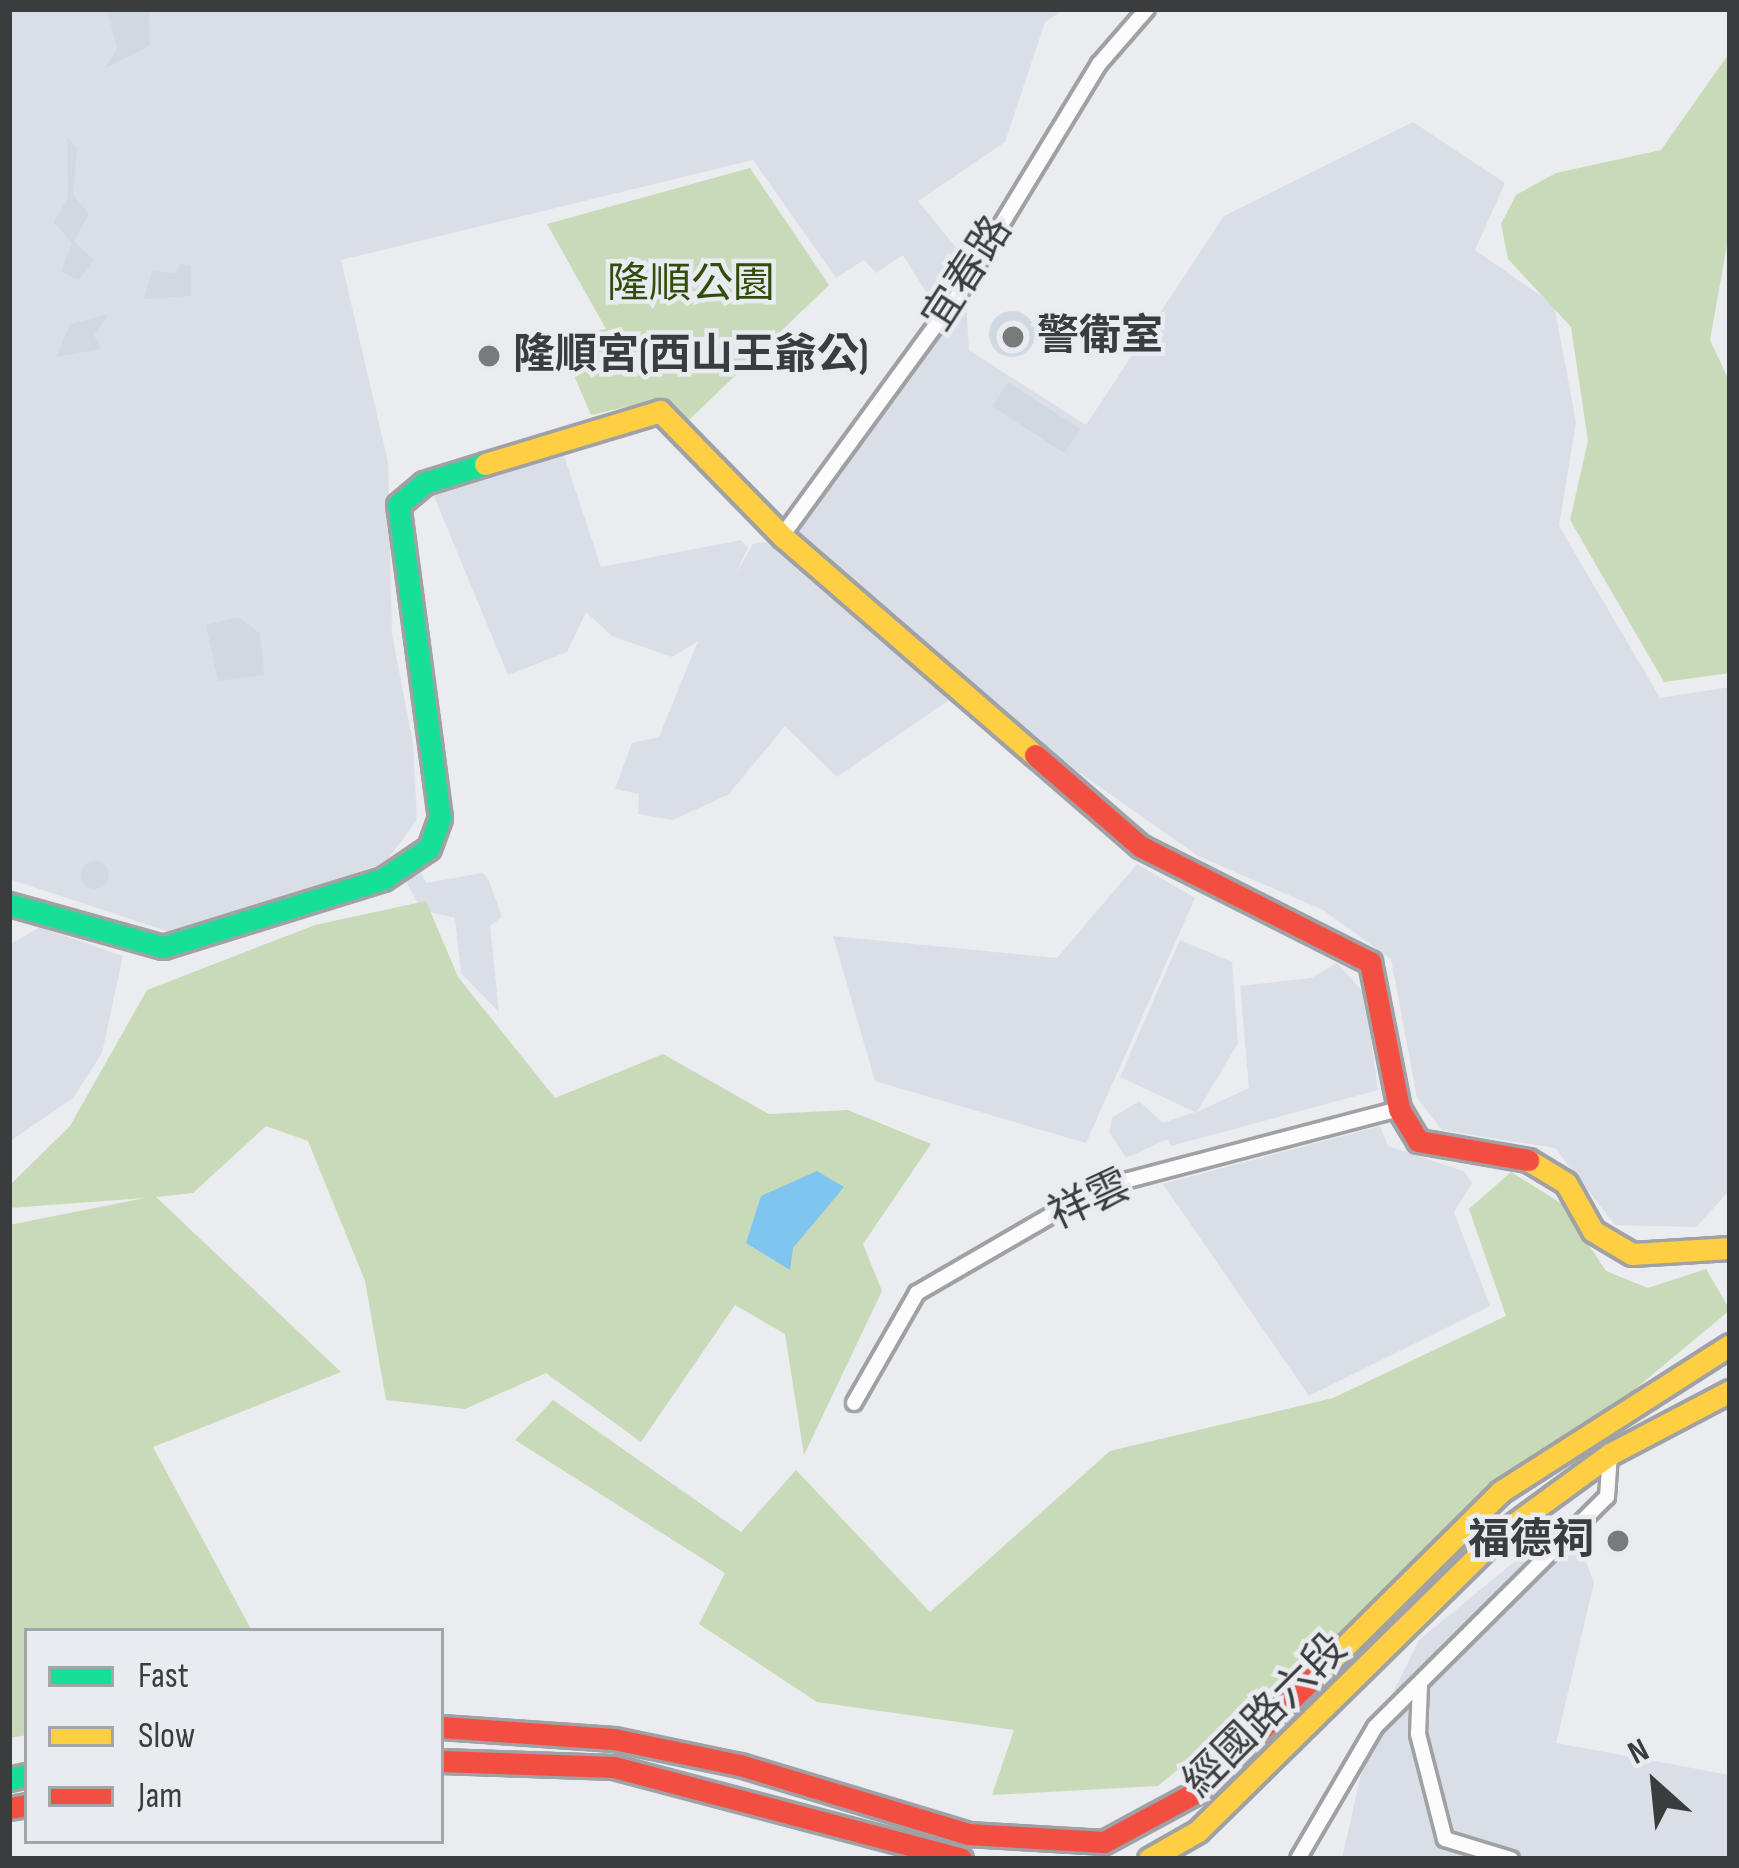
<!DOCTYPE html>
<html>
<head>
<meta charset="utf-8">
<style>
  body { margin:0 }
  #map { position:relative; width:1739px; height:1868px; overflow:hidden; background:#eaecef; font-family:"Sofia Sans Condensed","Noto Sans TC",sans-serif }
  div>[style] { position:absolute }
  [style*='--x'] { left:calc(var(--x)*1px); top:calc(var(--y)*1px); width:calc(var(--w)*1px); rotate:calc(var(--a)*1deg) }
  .built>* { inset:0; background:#dadfe7 }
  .green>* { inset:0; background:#c9dab9 }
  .water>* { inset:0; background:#7ec6f0 }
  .building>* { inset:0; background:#d0d8e1; transform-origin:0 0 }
  .round { border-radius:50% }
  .roads { filter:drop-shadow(3px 0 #a0a1a4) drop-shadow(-3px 0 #a0a1a4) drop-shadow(0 3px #a0a1a4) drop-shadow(0 -3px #a0a1a4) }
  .street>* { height:14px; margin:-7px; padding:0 7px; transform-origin:7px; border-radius:7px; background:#fcfcfd }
  .fast>* { height:21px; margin:-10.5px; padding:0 10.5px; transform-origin:10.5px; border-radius:10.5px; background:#16e098 }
  .slow>* { height:21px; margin:-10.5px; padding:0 10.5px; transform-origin:10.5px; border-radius:10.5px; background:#ffcf43 }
  .jam>* { height:21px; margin:-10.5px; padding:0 10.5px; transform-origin:10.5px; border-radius:10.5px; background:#f24e42 }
  .dots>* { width:33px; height:33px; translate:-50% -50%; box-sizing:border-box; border:6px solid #e8ecf1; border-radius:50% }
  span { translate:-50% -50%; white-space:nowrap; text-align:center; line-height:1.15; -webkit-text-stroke:9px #e8ecf1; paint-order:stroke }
  .street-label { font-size:42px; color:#3b3c3e }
  .park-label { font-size:42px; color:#334c0b }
  .poi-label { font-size:42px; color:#3b3c3e; font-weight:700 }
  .left { translate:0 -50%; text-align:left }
  .right { translate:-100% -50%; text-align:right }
  .frame { position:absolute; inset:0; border:12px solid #3b3c3e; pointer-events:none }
  .legend { position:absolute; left:24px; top:1628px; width:420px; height:216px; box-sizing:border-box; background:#e8ecf1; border:3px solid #a3a6a9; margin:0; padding:15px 21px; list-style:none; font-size:36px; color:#3b3c3e }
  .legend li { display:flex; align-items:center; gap:24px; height:60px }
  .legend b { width:60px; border:3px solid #a3a6a9 }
  .north { position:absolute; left:1595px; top:1724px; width:120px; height:120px; -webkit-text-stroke:9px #e8ecf1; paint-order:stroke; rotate:333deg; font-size:33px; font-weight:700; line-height:48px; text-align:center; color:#3b3c3e }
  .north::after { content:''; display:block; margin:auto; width:42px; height:54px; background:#3b3c3e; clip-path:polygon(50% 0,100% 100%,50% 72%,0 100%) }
</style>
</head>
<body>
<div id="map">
  <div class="built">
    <i style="clip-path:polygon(9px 9px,1065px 9px,1045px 22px,1005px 142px,918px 201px,963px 256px,969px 350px,1086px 425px,1224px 216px,1413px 122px,1505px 183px,1475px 250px,1554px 305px,1576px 422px,1559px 526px,1660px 698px,1730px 687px,1730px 1190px,1696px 1227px,1615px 1225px,1555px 1148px,1442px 1130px,1417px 1098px,1391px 959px,1323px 910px,1198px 856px,982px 704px,795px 534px,945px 323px,903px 255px,876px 273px,864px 260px,836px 278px,753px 160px,341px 260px,388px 462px,392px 634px,413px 744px,417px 820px,385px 863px,173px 933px,9px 879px)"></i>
    <i style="clip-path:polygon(561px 447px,601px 567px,741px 540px,748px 548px,735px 575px,753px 544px,766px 542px,949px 700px,837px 777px,785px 726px,729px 794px,673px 820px,638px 814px,639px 794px,615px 789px,632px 743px,659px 737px,698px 641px,672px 657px,612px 636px,586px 612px,567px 652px,508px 675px,431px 489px)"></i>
    <i style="clip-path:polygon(1137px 864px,1195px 898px,1086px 1143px,875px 1081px,833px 936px,1057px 958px)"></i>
    <i style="clip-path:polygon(418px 867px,426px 883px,483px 873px,489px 881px,502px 917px,490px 926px,499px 1012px,461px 973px,455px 918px,421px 910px,404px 877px)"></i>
    <i style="clip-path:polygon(40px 927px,123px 956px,102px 1053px,73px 1098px,9px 1142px,9px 945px)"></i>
    <i style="clip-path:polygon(1180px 940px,1232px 962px,1238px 1043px,1197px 1112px,1249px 1088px,1240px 986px,1311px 978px,1337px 963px,1365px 994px,1378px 1090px,1171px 1146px,1168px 1139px,1126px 1158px,1109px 1132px,1112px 1118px,1139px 1101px,1163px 1123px,1195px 1112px,1120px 1077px)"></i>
    <i style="clip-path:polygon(1380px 1126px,1388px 1146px,1464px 1171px,1472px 1183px,1454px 1212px,1490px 1306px,1309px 1396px,1163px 1184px)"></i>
    <i style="clip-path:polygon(1569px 1517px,1594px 1583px,1556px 1743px,1730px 1775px,1730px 1859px,1342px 1859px,1368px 1743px,1419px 1640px)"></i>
  </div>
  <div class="green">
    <i style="clip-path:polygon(1730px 52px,1730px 228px,1710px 340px,1730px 383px,1730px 673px,1664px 682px,1570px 520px,1588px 441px,1571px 327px,1508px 259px,1501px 224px,1516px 195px,1556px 173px,1661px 150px)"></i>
    <i style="clip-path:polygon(750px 168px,829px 285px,688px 421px,664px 398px,591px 415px,558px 338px,606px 329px,547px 224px)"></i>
    <i style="clip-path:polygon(426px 901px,458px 977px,555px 1098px,663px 1054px,769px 1114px,848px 1110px,931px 1144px,863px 1244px,882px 1291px,804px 1455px,785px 1334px,735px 1305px,641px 1442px,546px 1373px,465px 1409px,386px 1400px,365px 1281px,308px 1141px,266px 1126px,193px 1193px,156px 1197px,341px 1372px,153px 1447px,252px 1631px,27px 1631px,27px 1735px,9px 1738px,9px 1225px,145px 1198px,9px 1208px,9px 1186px,70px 1126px,147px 990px,315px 925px)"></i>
    <i style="clip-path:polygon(1511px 1172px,1561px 1203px,1606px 1271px,1648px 1288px,1706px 1269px,1730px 1310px,1158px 1786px,992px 1795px,1014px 1730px,817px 1702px,699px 1624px,725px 1573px,515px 1440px,553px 1400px,741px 1532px,796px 1470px,930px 1612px,1110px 1451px,1333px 1398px,1506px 1316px,1469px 1209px)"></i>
  </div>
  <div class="water">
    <i style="clip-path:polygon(817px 1171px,844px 1187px,793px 1248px,790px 1270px,746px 1243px,761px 1196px)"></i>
  </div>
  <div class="building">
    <i style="clip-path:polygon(107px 9px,149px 9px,150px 46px,105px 68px,117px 49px)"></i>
    <i style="clip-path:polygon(67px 137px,77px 148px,73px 195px,89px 214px,74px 241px,94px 260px,79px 280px,61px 272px,72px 243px,54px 222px,68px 197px)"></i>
    <i style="clip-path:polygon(180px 263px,191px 266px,191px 296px,144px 299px,152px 271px,176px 273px)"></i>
    <i class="round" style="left:989px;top:311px;width:46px;height:46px"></i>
    <i style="clip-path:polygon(109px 314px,94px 335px,101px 349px,56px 357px,70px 324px)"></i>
    <i style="left:1008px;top:382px;width:86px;height:29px;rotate:33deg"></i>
    <i style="clip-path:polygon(238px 617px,260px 633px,264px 675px,218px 681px,206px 625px)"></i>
    <i class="round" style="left:81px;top:861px;width:28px;height:28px"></i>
  </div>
  <div class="roads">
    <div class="street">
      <i style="--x:782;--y:536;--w:309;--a:-53.9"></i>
      <i style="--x:964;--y:286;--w:260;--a:-58.7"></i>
      <i style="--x:1099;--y:64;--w:73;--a:-48.9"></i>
      <i style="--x:854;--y:1403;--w:127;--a:-60.2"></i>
      <i style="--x:917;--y:1293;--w:209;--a:-30.1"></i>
      <i style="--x:1098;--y:1188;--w:311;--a:-14.7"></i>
      <i style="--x:1420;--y:1685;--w:49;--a:92.3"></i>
      <i style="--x:1418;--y:1734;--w:108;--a:75.6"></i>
      <i style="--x:1445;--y:1839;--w:69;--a:16.9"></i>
      <i style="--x:1298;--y:1859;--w:153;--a:-59.7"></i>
      <i style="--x:1375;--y:1727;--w:327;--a:-44.8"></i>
      <i style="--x:1607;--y:1497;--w:43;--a:-86"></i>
    </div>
    <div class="fast">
      <i style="--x:9;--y:904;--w:160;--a:15.6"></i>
      <i style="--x:163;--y:947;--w:230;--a:-17.2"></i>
      <i style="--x:383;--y:879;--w:55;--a:-34"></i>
      <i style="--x:429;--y:848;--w:32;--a:-70"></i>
      <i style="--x:440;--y:818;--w:316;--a:-97.6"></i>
      <i style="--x:398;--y:505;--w:34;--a:-40"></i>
      <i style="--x:424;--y:483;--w:64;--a:-17.3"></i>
      <i style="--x:9;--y:1779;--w:18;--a:-13"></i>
    </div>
    <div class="slow">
      <i style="--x:485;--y:464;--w:183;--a:-16.8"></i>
      <i style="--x:660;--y:411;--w:175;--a:45.7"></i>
      <i style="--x:782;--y:536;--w:335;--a:40.9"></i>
      <i style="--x:1528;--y:1160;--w:44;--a:31.2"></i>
      <i style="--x:1566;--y:1183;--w:55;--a:60.6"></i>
      <i style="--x:1593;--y:1231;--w:45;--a:30.5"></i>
      <i style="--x:1632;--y:1254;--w:98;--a:-3.5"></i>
      <i style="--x:1321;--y:1670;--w:252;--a:-44.8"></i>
      <i style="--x:1500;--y:1492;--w:273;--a:-32.6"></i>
      <i style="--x:1149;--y:1859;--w:56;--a:-29.7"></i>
      <i style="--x:1198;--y:1831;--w:422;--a:-44.5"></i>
      <i style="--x:1499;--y:1535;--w:137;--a:-36.1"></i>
      <i style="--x:1610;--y:1454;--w:136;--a:-27.7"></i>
    </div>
    <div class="jam">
      <i style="--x:1035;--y:755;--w:139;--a:40.9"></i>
      <i style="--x:1140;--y:846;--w:258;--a:26.8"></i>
      <i style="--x:1370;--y:962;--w:150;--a:78.8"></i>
      <i style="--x:1399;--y:1109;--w:37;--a:59"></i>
      <i style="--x:1418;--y:1141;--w:112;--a:9.8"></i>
      <i style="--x:441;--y:1727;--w:173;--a:4"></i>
      <i style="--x:614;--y:1739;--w:129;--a:11.7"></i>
      <i style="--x:740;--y:1765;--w:238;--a:16.8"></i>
      <i style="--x:968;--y:1834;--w:136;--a:3.4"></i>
      <i style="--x:1104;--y:1842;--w:109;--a:-28.4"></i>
      <i style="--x:1200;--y:1790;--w:170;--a:-44.8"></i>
      <i style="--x:441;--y:1761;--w:173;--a:2"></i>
      <i style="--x:614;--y:1767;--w:359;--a:14.8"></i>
      <i style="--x:9;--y:1808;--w:18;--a:-9"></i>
    </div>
  </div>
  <div class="dots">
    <i style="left:1013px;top:337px;background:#787a7c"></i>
    <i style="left:489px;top:356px;background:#787a7c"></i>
    <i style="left:1618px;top:1541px;background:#787a7c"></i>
  </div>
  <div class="street-label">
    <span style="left:968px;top:274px;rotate:-57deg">宜春路</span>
    <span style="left:1090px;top:1201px;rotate:-25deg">祥雲</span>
    <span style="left:1266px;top:1716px;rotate:-45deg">經國路六段</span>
  </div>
  <div class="park-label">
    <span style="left:691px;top:285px">隆順公園</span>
  </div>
  <div class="poi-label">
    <span class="left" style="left:1037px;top:337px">警衛室</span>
    <span class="left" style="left:513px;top:356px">隆順宮(西山王爺公)</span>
    <span class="right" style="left:1594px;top:1541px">福德祠</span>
  </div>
  <div class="frame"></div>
  <ul class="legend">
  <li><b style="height:15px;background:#16e098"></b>Fast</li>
  <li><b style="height:15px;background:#ffcf43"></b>Slow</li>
  <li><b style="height:15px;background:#f24e42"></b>Jam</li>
  </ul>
  <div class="north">N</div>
</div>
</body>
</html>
